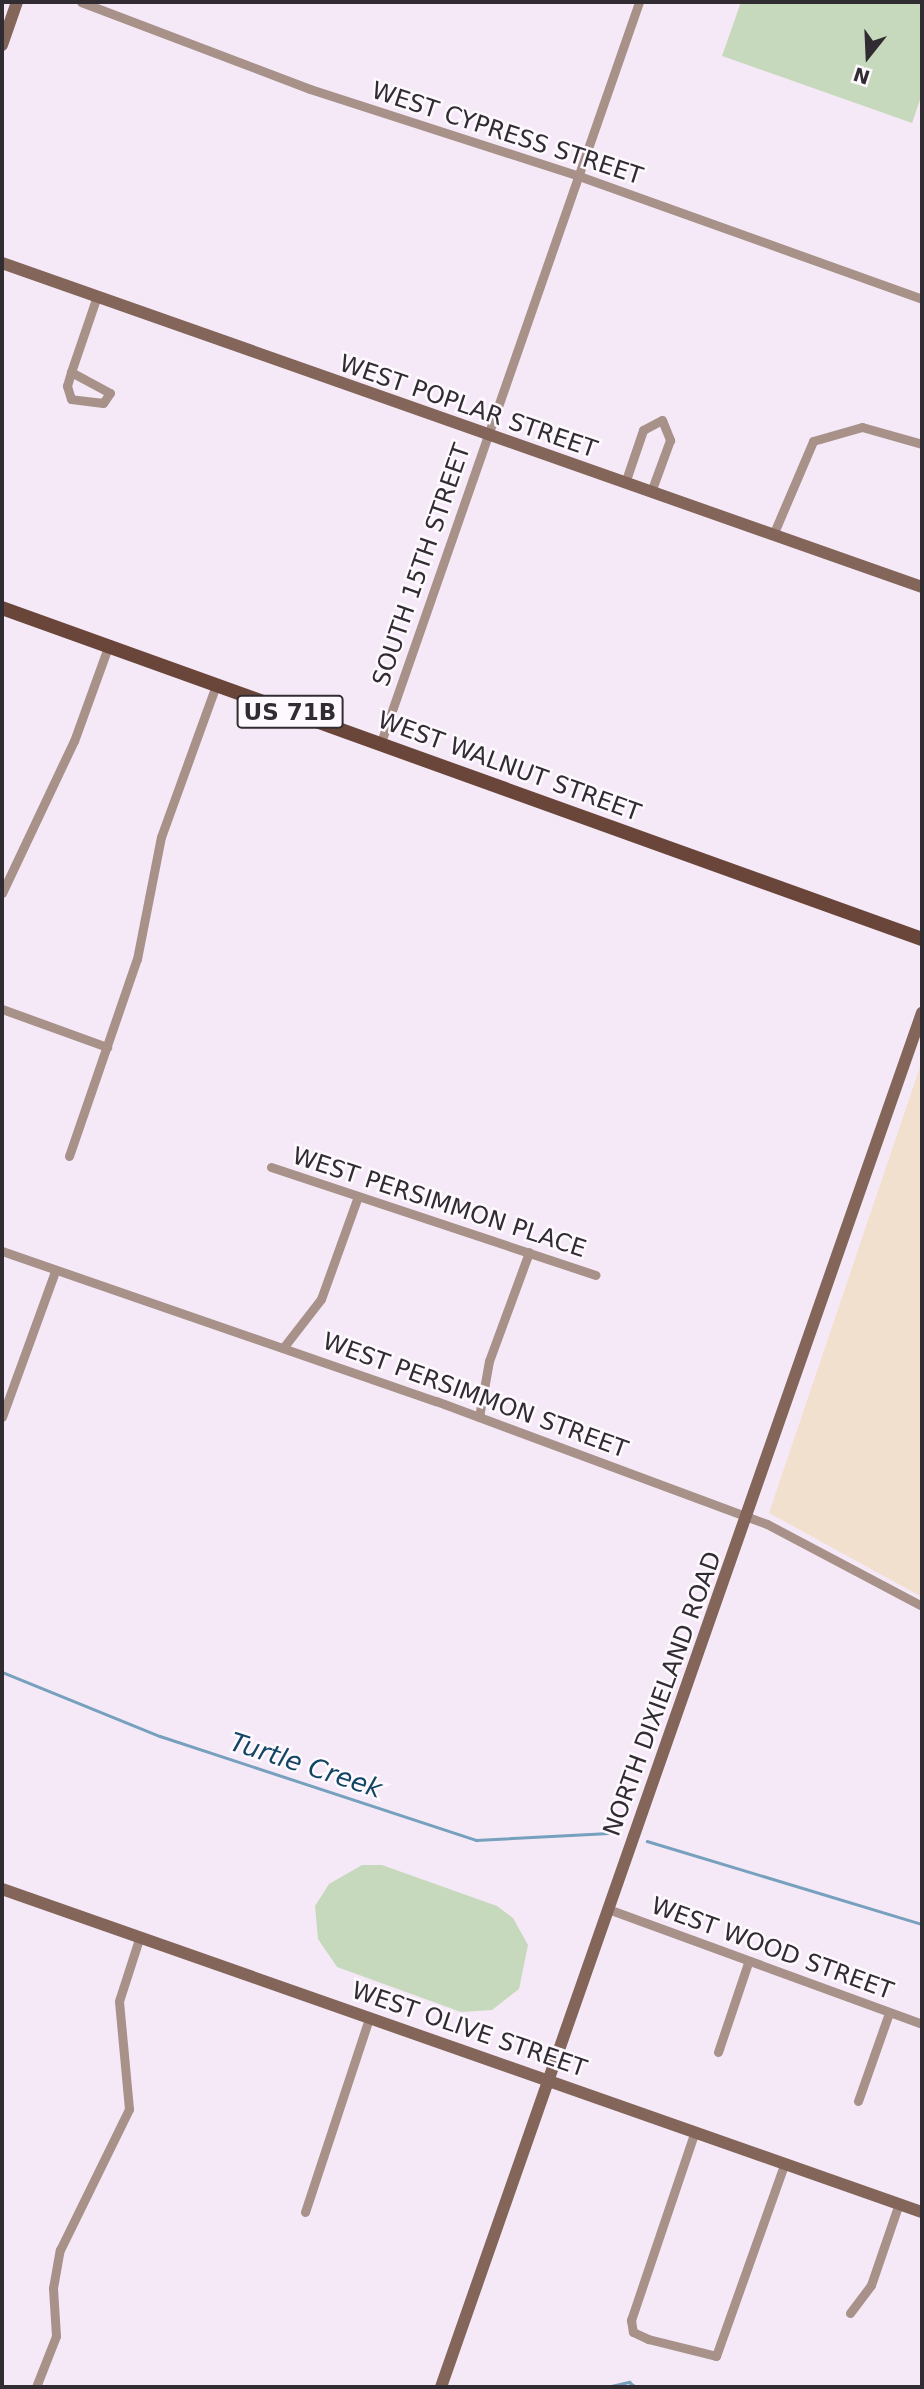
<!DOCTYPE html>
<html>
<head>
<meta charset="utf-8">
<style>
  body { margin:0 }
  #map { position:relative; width:924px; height:2389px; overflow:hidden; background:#f5e9f7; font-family:"DejaVu Sans",sans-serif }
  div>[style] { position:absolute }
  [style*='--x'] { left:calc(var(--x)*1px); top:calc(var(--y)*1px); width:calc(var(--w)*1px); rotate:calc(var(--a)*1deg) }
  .commercial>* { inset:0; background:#f2e0cf }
  .green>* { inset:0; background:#c7d9bc }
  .stream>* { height:2.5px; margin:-1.25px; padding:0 1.25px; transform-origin:1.25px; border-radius:1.25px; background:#76a0bd }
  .street>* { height:9px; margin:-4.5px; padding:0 4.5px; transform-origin:4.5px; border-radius:4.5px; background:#a79189 }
  .secondary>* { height:12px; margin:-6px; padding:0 6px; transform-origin:6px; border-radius:6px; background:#83655a }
  .primary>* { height:14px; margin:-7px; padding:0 7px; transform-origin:7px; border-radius:7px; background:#6a463a }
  span { translate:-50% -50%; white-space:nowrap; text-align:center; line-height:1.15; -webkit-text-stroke:5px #fef9fe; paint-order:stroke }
  .shield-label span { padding:2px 5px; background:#fef9fe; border:2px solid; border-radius:5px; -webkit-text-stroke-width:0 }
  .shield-label { font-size:23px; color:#302c31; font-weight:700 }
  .street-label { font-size:24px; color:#302c31 }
  .water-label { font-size:26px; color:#124564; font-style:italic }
  .frame { position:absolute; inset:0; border:4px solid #302c31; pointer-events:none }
  .north { position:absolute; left:833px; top:21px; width:70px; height:70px; -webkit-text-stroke:5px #fef9fe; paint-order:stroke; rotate:198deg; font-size:19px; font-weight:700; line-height:28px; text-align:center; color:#302c31 }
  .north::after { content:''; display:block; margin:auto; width:24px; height:32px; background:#302c31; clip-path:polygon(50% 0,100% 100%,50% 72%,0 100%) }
</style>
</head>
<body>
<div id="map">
  <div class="commercial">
    <i style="clip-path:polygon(922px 1061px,922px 1597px,769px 1513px)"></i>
  </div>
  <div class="green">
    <i style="clip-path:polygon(741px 2px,922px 2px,922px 94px,912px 123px,722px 56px)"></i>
    <i style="clip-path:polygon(362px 1865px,382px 1865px,497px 1906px,513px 1918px,528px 1945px,519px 1989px,492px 2010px,461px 2012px,337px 1967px,318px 1939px,315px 1906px,329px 1884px)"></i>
  </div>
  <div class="stream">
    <i style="--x:2;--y:1672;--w:170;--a:22.1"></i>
    <i style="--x:160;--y:1736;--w:333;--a:18.2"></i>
    <i style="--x:476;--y:1840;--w:133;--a:-3"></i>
    <i style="--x:647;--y:1841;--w:287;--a:16.8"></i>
    <i style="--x:607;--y:2387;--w:23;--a:-13"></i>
    <i style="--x:629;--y:2382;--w:9;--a:36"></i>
  </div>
  <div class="street">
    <i style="--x:81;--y:2;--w:245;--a:20.8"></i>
    <i style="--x:310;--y:89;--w:283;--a:17.9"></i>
    <i style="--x:579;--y:176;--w:364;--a:19.7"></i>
    <i style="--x:71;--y:372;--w:44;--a:28.3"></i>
    <i style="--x:110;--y:393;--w:12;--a:125"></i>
    <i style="--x:103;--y:403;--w:32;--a:-173"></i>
    <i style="--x:71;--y:399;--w:14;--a:-107"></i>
    <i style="--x:67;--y:386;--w:15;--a:-74"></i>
    <i style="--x:71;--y:372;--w:77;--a:-71.1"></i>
    <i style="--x:625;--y:483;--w:56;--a:-71.2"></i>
    <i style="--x:643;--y:430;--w:21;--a:-28"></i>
    <i style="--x:662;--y:420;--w:22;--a:68"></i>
    <i style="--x:670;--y:440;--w:55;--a:110.1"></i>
    <i style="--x:773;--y:535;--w:102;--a:-66.9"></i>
    <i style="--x:813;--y:441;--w:51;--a:-15.9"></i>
    <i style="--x:862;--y:427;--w:62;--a:15.8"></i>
    <i style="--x:380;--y:745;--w:787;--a:-70.78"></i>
    <i style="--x:2;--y:893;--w:168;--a:-64.7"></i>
    <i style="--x:74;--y:741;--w:100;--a:-70.1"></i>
    <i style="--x:2;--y:1009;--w:112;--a:19.9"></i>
    <i style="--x:69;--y:1156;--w:208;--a:-71"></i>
    <i style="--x:137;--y:959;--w:124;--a:-78.9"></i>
    <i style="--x:161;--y:837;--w:162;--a:-70.1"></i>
    <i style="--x:271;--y:1167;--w:342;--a:18.4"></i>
    <i style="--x:2;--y:1251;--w:459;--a:19.1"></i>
    <i style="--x:436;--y:1401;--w:353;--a:20.4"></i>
    <i style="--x:767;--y:1524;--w:175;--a:27.9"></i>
    <i style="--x:283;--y:1348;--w:62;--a:-52.2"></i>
    <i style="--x:321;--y:1299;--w:109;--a:-70.2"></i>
    <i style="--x:2;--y:1417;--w:155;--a:-70"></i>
    <i style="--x:479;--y:1417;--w:57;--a:-79.9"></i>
    <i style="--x:489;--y:1361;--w:116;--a:-69.8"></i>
    <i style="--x:608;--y:1909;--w:334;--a:20.1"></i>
    <i style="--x:718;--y:2052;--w:94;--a:-71.4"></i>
    <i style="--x:858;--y:2101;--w:93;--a:-70.6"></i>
    <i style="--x:695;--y:2131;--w:200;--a:108.7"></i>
    <i style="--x:631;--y:2320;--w:12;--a:81"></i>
    <i style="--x:633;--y:2332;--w:17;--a:25"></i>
    <i style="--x:648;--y:2339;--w:70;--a:14"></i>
    <i style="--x:716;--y:2356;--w:203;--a:-70.4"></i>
    <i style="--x:305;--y:2212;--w:204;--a:-71.7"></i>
    <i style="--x:850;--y:2313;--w:35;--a:-53"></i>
    <i style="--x:871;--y:2285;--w:87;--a:-71.1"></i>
    <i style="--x:36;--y:2387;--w:55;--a:-68.6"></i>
    <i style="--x:56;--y:2336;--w:48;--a:-93.6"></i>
    <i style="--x:53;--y:2288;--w:39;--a:-80"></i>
    <i style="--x:60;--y:2250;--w:157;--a:-63.9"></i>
    <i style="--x:129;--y:2109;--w:108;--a:-95.3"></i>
    <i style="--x:119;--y:2001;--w:65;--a:-72.1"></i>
  </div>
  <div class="secondary">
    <i style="--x:2;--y:45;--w:46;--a:-70.8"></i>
    <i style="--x:2;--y:263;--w:975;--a:19.4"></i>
    <i style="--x:2;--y:1889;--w:975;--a:19.35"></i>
    <i style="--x:441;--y:2387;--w:1456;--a:-70.71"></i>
  </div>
  <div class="primary">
    <i style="--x:2;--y:608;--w:978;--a:19.79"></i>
  </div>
  <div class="shield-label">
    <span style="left:290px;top:712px">US 71B</span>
  </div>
  <div class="street-label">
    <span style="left:507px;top:134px;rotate:18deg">WEST CYPRESS STREET</span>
    <span style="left:468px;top:407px;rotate:19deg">WEST POPLAR STREET</span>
    <span style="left:422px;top:565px;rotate:-71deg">SOUTH 15TH STREET</span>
    <span style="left:509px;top:767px;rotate:20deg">WEST WALNUT STREET</span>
    <span style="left:439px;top:1203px;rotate:18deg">WEST PERSIMMON PLACE</span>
    <span style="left:475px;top:1396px;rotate:20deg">WEST PERSIMMON STREET</span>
    <span style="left:663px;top:1694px;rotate:-70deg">NORTH DIXIELAND ROAD</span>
    <span style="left:772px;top:1949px;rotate:20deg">WEST WOOD STREET</span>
    <span style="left:469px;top:2030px;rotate:19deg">WEST OLIVE STREET</span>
  </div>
  <div class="water-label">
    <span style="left:306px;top:1766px;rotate:18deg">Turtle Creek</span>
  </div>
  <div class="frame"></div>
  <div class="north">N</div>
</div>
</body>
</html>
